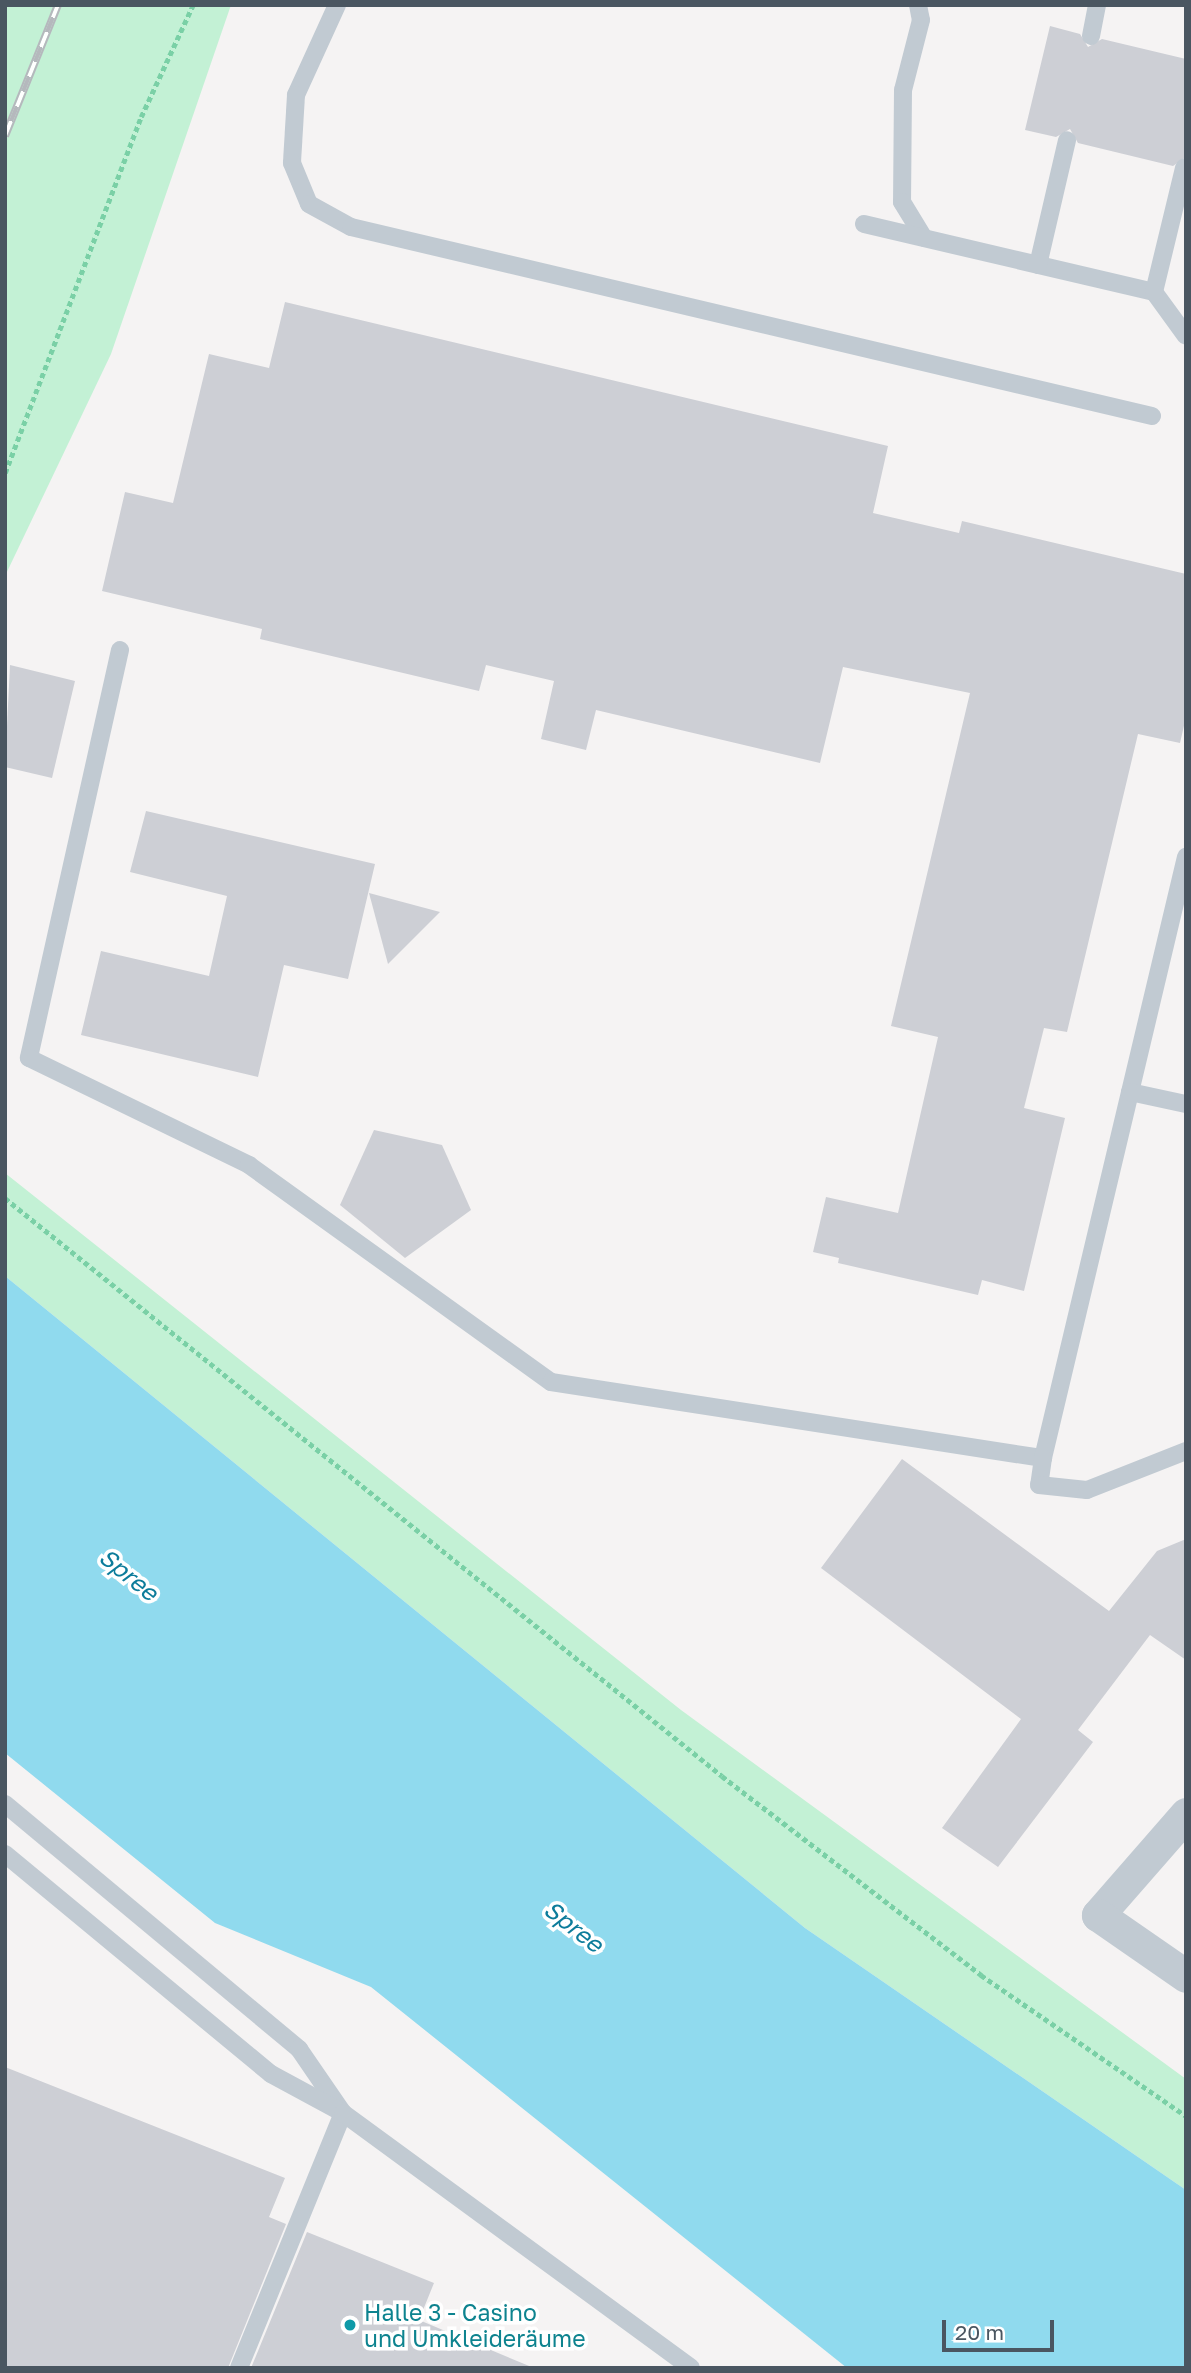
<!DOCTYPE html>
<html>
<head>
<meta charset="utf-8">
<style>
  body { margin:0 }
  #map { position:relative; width:1191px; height:2373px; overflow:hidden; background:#f5f3f3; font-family:"Golos Text",sans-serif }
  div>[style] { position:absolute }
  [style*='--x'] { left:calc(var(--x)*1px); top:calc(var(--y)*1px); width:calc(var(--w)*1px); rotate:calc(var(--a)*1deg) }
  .green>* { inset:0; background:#c3f1d5 }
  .water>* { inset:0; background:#90daee }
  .building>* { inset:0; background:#cdcfd5 }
  .path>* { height:4.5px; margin-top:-2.25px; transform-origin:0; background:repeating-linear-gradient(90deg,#7ad0a6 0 5px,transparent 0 8.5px) }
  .lane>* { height:18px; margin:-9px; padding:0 9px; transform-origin:9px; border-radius:9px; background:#c1cad2 }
  .street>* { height:33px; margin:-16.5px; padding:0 16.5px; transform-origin:16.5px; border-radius:16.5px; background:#c1cad2 }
  .rail>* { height:8px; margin-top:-4px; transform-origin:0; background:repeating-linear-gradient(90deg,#fff 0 16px,#b5b8bd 0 32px); box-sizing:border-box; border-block:2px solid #b5b8bd }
  .dots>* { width:19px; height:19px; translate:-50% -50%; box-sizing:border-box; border:4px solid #fff; border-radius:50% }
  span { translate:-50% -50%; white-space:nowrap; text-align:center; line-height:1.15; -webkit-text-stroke:7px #fff; paint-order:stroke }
  .culture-label { font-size:23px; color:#0d838f }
  .left { translate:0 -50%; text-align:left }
  .water-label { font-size:24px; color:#0c7c9b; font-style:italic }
  .frame { position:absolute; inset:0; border:7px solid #4a5661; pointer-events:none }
  .scale { position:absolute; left:942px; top:2320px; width:112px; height:32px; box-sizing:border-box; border:4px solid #4a5661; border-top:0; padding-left:9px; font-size:21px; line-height:24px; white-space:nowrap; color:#4a5661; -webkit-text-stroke:5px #fff; paint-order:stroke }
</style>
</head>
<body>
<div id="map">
  <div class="green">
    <i style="clip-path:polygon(5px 5px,231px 5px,111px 354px,5px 576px)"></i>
    <i style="clip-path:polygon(5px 1173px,681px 1710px,1186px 2079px,1186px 2190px,805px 1928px,5px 1276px)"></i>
  </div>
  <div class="water">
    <i style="clip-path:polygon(5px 1276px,805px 1928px,1186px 2190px,1186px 2368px,847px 2368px,371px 1987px,215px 1923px,5px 1753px)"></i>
  </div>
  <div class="building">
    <i style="clip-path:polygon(1050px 26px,1080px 34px,1088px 47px,1102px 39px,1186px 59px,1186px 157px,1173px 166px,1078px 143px,1070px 129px,1056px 137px,1025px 130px)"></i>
    <i style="clip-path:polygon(285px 302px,888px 446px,873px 513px,959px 533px,962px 521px,1186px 574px,1186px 717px,1180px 743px,1138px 734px,1067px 1032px,1044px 1028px,1024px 1108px,1065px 1118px,1024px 1291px,982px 1280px,978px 1295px,838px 1263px,839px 1258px,813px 1252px,826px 1197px,898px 1213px,938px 1037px,891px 1026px,970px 693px,843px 667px,820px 763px,596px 710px,586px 750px,541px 739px,554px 681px,486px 665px,479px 691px,260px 639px,262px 629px,102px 591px,125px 492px,173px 503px,209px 354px,269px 368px)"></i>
    <i style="clip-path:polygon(10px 665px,75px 681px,52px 778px,5px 767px)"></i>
    <i style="clip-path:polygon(146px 811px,375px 864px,348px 979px,284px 965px,258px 1077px,81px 1035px,101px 951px,209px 976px,227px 896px,130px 872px)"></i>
    <i style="clip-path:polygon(369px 893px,440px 912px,388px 964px)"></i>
    <i style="clip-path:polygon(374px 1130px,442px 1145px,471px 1210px,405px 1258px,340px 1205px)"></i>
    <i style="clip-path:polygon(902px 1459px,1109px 1611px,1157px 1551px,1186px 1539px,1186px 1660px,1150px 1635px,1078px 1730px,1093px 1742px,998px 1867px,942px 1828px,1021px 1719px,821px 1568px)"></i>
    <i style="clip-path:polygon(5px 2067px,285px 2178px,269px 2217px,286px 2224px,228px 2368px,5px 2368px)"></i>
    <i style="clip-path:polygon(307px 2232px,434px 2283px,419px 2320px,534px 2368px,251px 2368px)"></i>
  </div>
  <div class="path">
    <i style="--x:5;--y:473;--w:381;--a:-69.1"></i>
    <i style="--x:141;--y:117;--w:123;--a:-65.1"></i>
    <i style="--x:5;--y:1198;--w:921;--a:38.87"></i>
    <i style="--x:722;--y:1776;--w:327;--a:37.5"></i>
    <i style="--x:981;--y:1975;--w:249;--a:34.5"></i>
  </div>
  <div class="lane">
    <i style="--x:337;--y:5;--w:99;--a:114.5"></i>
    <i style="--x:296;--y:95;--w:68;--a:93.4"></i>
    <i style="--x:292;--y:163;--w:44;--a:67.5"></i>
    <i style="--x:309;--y:204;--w:48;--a:28.7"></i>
    <i style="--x:351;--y:227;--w:823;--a:13.28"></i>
    <i style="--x:918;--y:5;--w:15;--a:79"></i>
    <i style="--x:921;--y:20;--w:72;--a:104.4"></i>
    <i style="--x:903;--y:90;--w:112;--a:90.5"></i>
    <i style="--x:902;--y:202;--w:42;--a:58.6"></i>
    <i style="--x:1091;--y:36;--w:32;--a:-79"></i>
    <i style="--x:864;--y:224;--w:298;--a:13.2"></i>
    <i style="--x:1154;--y:292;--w:54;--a:54"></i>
    <i style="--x:1038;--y:265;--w:128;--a:-76.9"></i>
    <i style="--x:1154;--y:292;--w:128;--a:-76.4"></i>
    <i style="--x:120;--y:650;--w:418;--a:102.6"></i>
    <i style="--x:29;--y:1058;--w:245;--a:25.9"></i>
    <i style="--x:249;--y:1165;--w:372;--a:35.7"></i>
    <i style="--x:551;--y:1382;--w:498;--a:8.8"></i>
    <i style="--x:1043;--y:1458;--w:618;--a:-76.62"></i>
    <i style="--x:1130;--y:1092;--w:57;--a:12.1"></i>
    <i style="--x:1043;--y:1458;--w:27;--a:98"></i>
    <i style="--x:1039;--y:1485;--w:48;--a:5.9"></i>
    <i style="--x:1087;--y:1490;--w:106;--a:-21.5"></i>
    <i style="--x:5;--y:1804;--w:383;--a:39.8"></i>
    <i style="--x:299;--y:2049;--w:78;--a:55.5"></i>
    <i style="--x:343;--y:2113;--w:275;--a:112.2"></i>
    <i style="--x:5;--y:1854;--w:345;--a:39.6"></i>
    <i style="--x:271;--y:2074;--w:82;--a:28.4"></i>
    <i style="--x:343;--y:2113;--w:431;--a:36.2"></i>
  </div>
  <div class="street">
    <i style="--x:1186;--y:1814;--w:134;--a:131.1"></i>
    <i style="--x:1098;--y:1915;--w:107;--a:34.7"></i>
  </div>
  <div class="rail">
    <i style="--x:5;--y:136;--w:141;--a:-68"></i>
  </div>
  <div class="dots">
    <i style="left:350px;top:2325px;background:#0f9aa8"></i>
  </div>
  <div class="culture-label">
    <span class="left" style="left:364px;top:2325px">Halle 3 - Casino<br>und Umkleideräume</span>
  </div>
  <div class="water-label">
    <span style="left:129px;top:1574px;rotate:39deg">Spree</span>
    <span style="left:574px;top:1926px;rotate:38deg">Spree</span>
  </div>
  <div class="frame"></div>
  <div class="scale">20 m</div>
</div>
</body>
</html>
